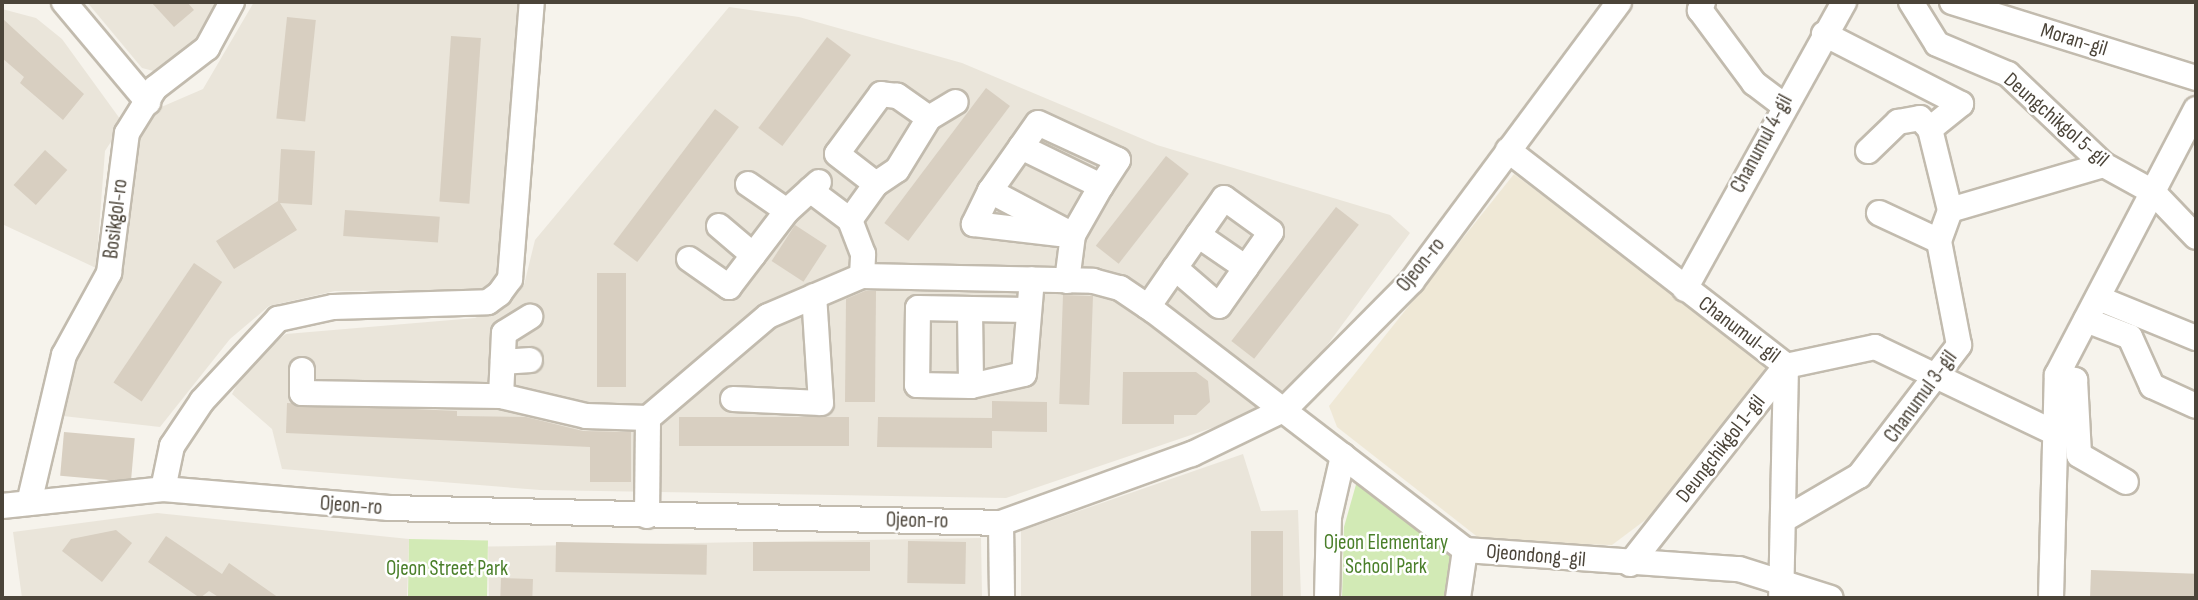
<!DOCTYPE html>
<html>
<head>
<meta charset="utf-8">
<style>
  body { margin:0 }
  #map { position:relative; width:2198px; height:600px; overflow:hidden; background:#f6f3ec; font-family:"Sofia Sans Condensed",sans-serif }
  div>[style] { position:absolute }
  [style*='--x'] { left:calc(var(--x)*1px); top:calc(var(--y)*1px); width:calc(var(--w)*1px); rotate:calc(var(--a)*1deg) }
  .residential>* { inset:0; background:#eae5da; transform-origin:0 0 }
  .education>* { inset:0; background:#efe8d6 }
  .green>* { inset:0; background:#d2eab5; transform-origin:0 0 }
  .building>* { inset:0; background:#d8cfc1; transform-origin:0 0 }
  .roads { filter:drop-shadow(2px 0 #c2bbae) drop-shadow(-2px 0 #c2bbae) drop-shadow(0 2px #c2bbae) drop-shadow(0 -2px #c2bbae) }
  .minor>* { height:24px; margin:-12px; padding:0 12px; transform-origin:12px; border-radius:12px; background:#fff }
  span { translate:-50% -50%; white-space:nowrap; text-align:center; line-height:1.15; -webkit-text-stroke:5px #fff; paint-order:stroke }
  .street-label { font-size:21px; color:#4b4439 }
  .park-label { font-size:21px; color:#4a7f2a }
  .frame { position:absolute; inset:0; border:4px solid #4b4439; pointer-events:none }
</style>
</head>
<body>
<div id="map">
  <div class="residential">
    <i style="clip-path:polygon(87px 2px,220px 2px,202px 42px,161px 73px,142px 68px)"></i>
    <i style="clip-path:polygon(254px 2px,520px 2px,501px 270px,494px 284px,481px 290px,335px 291px,269px 306px,230px 339px,160px 427px,63px 416px,76px 358px,121px 277px,137px 142px,159px 108px,203px 89px)"></i>
    <i style="clip-path:polygon(729px 7px,799px 17px,962px 63px,1157px 145px,1390px 215px,1410px 233px,1297px 386px,1241px 418px,1006px 498px,540px 490px,282px 469px,272px 429px,232px 394px,250px 360px,286px 334px,475px 318px,509px 301px,524px 285px,535px 240px)"></i>
    <i style="clip-path:polygon(2px 9px,36px 18px,62px 39px,123px 123px,105px 151px,96px 268px,2px 224px)"></i>
    <i style="clip-path:polygon(1243px 454px,1261px 511px,1298px 510px,1301px 598px,1021px 598px,1021px 531px)"></i>
    <i style="clip-path:polygon(157px 513px,409px 539px,407px 598px,22px 598px,13px 532px)"></i>
    <i style="left:981px;top:538px;width:60px;height:493px;rotate:89deg"></i>
  </div>
  <div class="education">
    <i style="clip-path:polygon(1514px 174px,1768px 365px,1652px 515px,1612px 545px,1484px 542px,1337px 427px,1329px 406px)"></i>
  </div>
  <div class="green">
    <i style="clip-path:polygon(1357px 481px,1458px 556px,1450px 598px,1342px 598px,1344px 527px)"></i>
    <i style="left:409px;top:539px;width:79px;height:59px;rotate:1deg"></i>
  </div>
  <div class="building">
    <i style="clip-path:polygon(151px 2px,187px 2px,194px 10px,174px 27px)"></i>
    <i style="left:287px;top:17px;width:29px;height:102px;rotate:6deg"></i>
    <i style="clip-path:polygon(2px 18px,84px 94px,63px 120px,20px 83px,24px 77px,2px 58px)"></i>
    <i style="left:451px;top:36px;width:30px;height:166px;rotate:4deg"></i>
    <i style="left:827px;top:37px;width:30px;height:114px;rotate:37deg"></i>
    <i style="left:986px;top:88px;width:30px;height:169px;rotate:37deg"></i>
    <i style="left:715px;top:109px;width:30px;height:169px;rotate:37deg"></i>
    <i style="clip-path:polygon(281px 149px,315px 151px,312px 205px,280px 203px,297px 230px,234px 269px,216px 241px,278px 201px)"></i>
    <i style="left:45px;top:150px;width:30px;height:47px;rotate:42deg"></i>
    <i style="left:1166px;top:156px;width:29px;height:114px;rotate:38deg"></i>
    <i style="left:1336px;top:207px;width:29px;height:170px;rotate:38deg"></i>
    <i style="left:345px;top:210px;width:95px;height:26px;rotate:4deg"></i>
    <i style="left:795px;top:225px;width:38px;height:43px;rotate:33deg"></i>
    <i style="left:194px;top:263px;width:34px;height:144px;rotate:34deg"></i>
    <i style="left:597px;top:273px;width:29px;height:114px"></i>
    <i style="clip-path:polygon(865px 291px,876px 291px,875px 402px,845px 402px,846px 299px)"></i>
    <i style="left:1063px;top:295px;width:30px;height:109px;rotate:2deg"></i>
    <i style="clip-path:polygon(1123px 372px,1196px 372px,1208px 381px,1210px 402px,1196px 415px,1174px 415px,1174px 424px,1122px 424px)"></i>
    <i style="clip-path:polygon(992px 401px,1047px 402px,1047px 432px,992px 431px,992px 448px,877px 447px,878px 417px,992px 418px,992px 423px)"></i>
    <i style="clip-path:polygon(287px 403px,457px 411px,457px 416px,526px 417px,583px 431px,631px 432px,631px 482px,590px 482px,590px 447px,286px 433px)"></i>
    <i style="left:679px;top:417px;width:170px;height:29px"></i>
    <i style="left:64px;top:432px;width:71px;height:44px;rotate:5deg"></i>
    <i style="clip-path:polygon(116px 530px,132px 543px,102px 582px,62px 551px,71px 539px)"></i>
    <i style="left:1251px;top:531px;width:32px;height:67px"></i>
    <i style="clip-path:polygon(166px 536px,222px 574px,229px 563px,279px 598px,220px 598px,209px 591px,200px 598px,148px 562px)"></i>
    <i style="left:908px;top:541px;width:58px;height:42px;rotate:1deg"></i>
    <i style="left:556px;top:542px;width:151px;height:30px;rotate:1deg"></i>
    <i style="left:753px;top:542px;width:117px;height:29px"></i>
    <i style="left:2091px;top:570px;width:105px;height:28px;rotate:2deg"></i>
    <i style="left:501px;top:578px;width:32px;height:20px;rotate:2deg"></i>
  </div>
  <div class="roads">
    <div class="minor">
      <i style="--x:64;--y:2;--w:131;--a:50"></i>
      <i style="--x:1703;--y:2;--w:9;--a:111"></i>
      <i style="--x:1700;--y:10;--w:91;--a:53.5"></i>
      <i style="--x:1754;--y:83;--w:35;--a:37"></i>
      <i style="--x:1911;--y:2;--w:49;--a:58.2"></i>
      <i style="--x:1937;--y:44;--w:77;--a:22.9"></i>
      <i style="--x:2008;--y:74;--w:132;--a:43.5"></i>
      <i style="--x:2104;--y:165;--w:56;--a:28.9"></i>
      <i style="--x:2153;--y:192;--w:62;--a:46.3"></i>
      <i style="--x:1952;--y:2;--w:256;--a:17.3"></i>
      <i style="--x:929;--y:118;--w:31;--a:-31"></i>
      <i style="--x:1021;--y:147;--w:29;--a:-55"></i>
      <i style="--x:1038;--y:123;--w:88;--a:24.8"></i>
      <i style="--x:1118;--y:160;--w:31;--a:123"></i>
      <i style="--x:1508;--y:150;--w:352;--a:37.8"></i>
      <i style="--x:1786;--y:366;--w:232;--a:91.2"></i>
      <i style="--x:1868;--y:151;--w:42;--a:-44"></i>
      <i style="--x:1898;--y:122;--w:22;--a:-10"></i>
      <i style="--x:1920;--y:118;--w:15;--a:48"></i>
      <i style="--x:748;--y:184;--w:47;--a:34.7"></i>
      <i style="--x:810;--y:190;--w:50;--a:36.9"></i>
      <i style="--x:990;--y:191;--w:37;--a:116"></i>
      <i style="--x:974;--y:224;--w:86;--a:6.7"></i>
      <i style="--x:1950;--y:210;--w:160;--a:-16.3"></i>
      <i style="--x:1879;--y:213;--w:66;--a:25"></i>
      <i style="--x:719;--y:226;--w:45;--a:40.5"></i>
      <i style="--x:1198;--y:235;--w:58;--a:34.5"></i>
      <i style="--x:689;--y:259;--w:49;--a:35"></i>
      <i style="--x:729;--y:287;--w:96;--a:-52.7"></i>
      <i style="--x:787;--y:211;--w:43;--a:-42.2"></i>
      <i style="--x:862;--y:276;--w:22;--a:-87"></i>
      <i style="--x:863;--y:254;--w:36;--a:-111"></i>
      <i style="--x:850;--y:220;--w:44;--a:-54.2"></i>
      <i style="--x:876;--y:184;--w:25;--a:-34"></i>
      <i style="--x:897;--y:170;--w:61;--a:-58.4"></i>
      <i style="--x:929;--y:118;--w:39;--a:-145"></i>
      <i style="--x:897;--y:96;--w:16;--a:-173"></i>
      <i style="--x:881;--y:94;--w:74;--a:126.3"></i>
      <i style="--x:837;--y:154;--w:49;--a:37.6"></i>
      <i style="--x:1067;--y:281;--w:46;--a:-82.6"></i>
      <i style="--x:1073;--y:235;--w:56;--a:-60.3"></i>
      <i style="--x:1101;--y:186;--w:89;--a:-154"></i>
      <i style="--x:1021;--y:147;--w:54;--a:125.2"></i>
      <i style="--x:990;--y:191;--w:94;--a:27.9"></i>
      <i style="--x:1685;--y:289;--w:328;--a:-61"></i>
      <i style="--x:2098;--y:298;--w:106;--a:22.2"></i>
      <i style="--x:1148;--y:307;--w:47;--a:-55.3"></i>
      <i style="--x:1175;--y:268;--w:40;--a:-55.1"></i>
      <i style="--x:1198;--y:235;--w:45;--a:-54.9"></i>
      <i style="--x:1224;--y:198;--w:58;--a:35.9"></i>
      <i style="--x:1271;--y:232;--w:90;--a:125.1"></i>
      <i style="--x:1219;--y:306;--w:58;--a:-139.2"></i>
      <i style="--x:1027;--y:310;--w:109;--a:-178.9"></i>
      <i style="--x:918;--y:308;--w:77;--a:90.7"></i>
      <i style="--x:917;--y:385;--w:54;--a:1.1"></i>
      <i style="--x:971;--y:386;--w:54;--a:-12.8"></i>
      <i style="--x:1024;--y:374;--w:95;--a:-85.2"></i>
      <i style="--x:970;--y:311;--w:75;--a:89.2"></i>
      <i style="--x:2086;--y:320;--w:47;--a:21.1"></i>
      <i style="--x:2130;--y:337;--w:54;--a:65.8"></i>
      <i style="--x:2152;--y:386;--w:48;--a:24.4"></i>
      <i style="--x:503;--y:362;--w:27;--a:-4"></i>
      <i style="--x:302;--y:370;--w:23;--a:90"></i>
      <i style="--x:302;--y:393;--w:199;--a:0.9"></i>
      <i style="--x:501;--y:396;--w:87;--a:13.2"></i>
      <i style="--x:586;--y:416;--w:62;--a:1.8"></i>
      <i style="--x:648;--y:418;--w:157;--a:-40.4"></i>
      <i style="--x:768;--y:316;--w:102;--a:-23.1"></i>
      <i style="--x:862;--y:276;--w:231;--a:1.2"></i>
      <i style="--x:1093;--y:281;--w:28;--a:15"></i>
      <i style="--x:1120;--y:288;--w:41;--a:34.1"></i>
      <i style="--x:1154;--y:311;--w:392;--a:37.5"></i>
      <i style="--x:1465;--y:550;--w:275;--a:4"></i>
      <i style="--x:1739;--y:569;--w:96;--a:17.5"></i>
      <i style="--x:2057;--y:375;--w:19;--a:16"></i>
      <i style="--x:2075;--y:380;--w:75;--a:86.9"></i>
      <i style="--x:2079;--y:455;--w:54;--a:29.9"></i>
      <i style="--x:501;--y:396;--w:63;--a:-87.3"></i>
      <i style="--x:504;--y:333;--w:31;--a:-32"></i>
      <i style="--x:733;--y:399;--w:88;--a:2.6"></i>
      <i style="--x:821;--y:403;--w:107;--a:-93.7"></i>
      <i style="--x:163;--y:489;--w:44;--a:-78.2"></i>
      <i style="--x:172;--y:446;--w:54;--a:-56.3"></i>
      <i style="--x:202;--y:401;--w:112;--a:-47.2"></i>
      <i style="--x:278;--y:319;--w:56;--a:-12.3"></i>
      <i style="--x:333;--y:307;--w:155;--a:-1.8"></i>
      <i style="--x:488;--y:302;--w:14;--a:-36"></i>
      <i style="--x:499;--y:294;--w:19;--a:-54"></i>
      <i style="--x:510;--y:279;--w:278;--a:-85.5"></i>
      <i style="--x:29;--y:503;--w:152;--a:-76.7"></i>
      <i style="--x:64;--y:355;--w:94;--a:-61.2"></i>
      <i style="--x:109;--y:273;--w:141;--a:-82.7"></i>
      <i style="--x:127;--y:133;--w:53;--a:-58.1"></i>
      <i style="--x:155;--y:88;--w:66;--a:-37.6"></i>
      <i style="--x:207;--y:48;--w:52;--a:-61.5"></i>
      <i style="--x:2;--y:506;--w:162;--a:-6"></i>
      <i style="--x:163;--y:489;--w:227;--a:4.8"></i>
      <i style="--x:389;--y:508;--w:612;--a:1.4"></i>
      <i style="--x:1001;--y:523;--w:203;--a:-19.9"></i>
      <i style="--x:1192;--y:454;--w:103;--a:-25.8"></i>
      <i style="--x:1285;--y:409;--w:180;--a:-45.2"></i>
      <i style="--x:1412;--y:281;--w:347;--a:-53.4"></i>
      <i style="--x:647;--y:516;--w:98;--a:-89.4"></i>
      <i style="--x:1785;--y:519;--w:86;--a:-30.2"></i>
      <i style="--x:1859;--y:476;--w:165;--a:-52.6"></i>
      <i style="--x:1959;--y:345;--w:106;--a:-100.9"></i>
      <i style="--x:1939;--y:241;--w:33;--a:-70"></i>
      <i style="--x:1950;--y:210;--w:83;--a:-103.9"></i>
      <i style="--x:1930;--y:129;--w:40;--a:-39"></i>
      <i style="--x:1961;--y:104;--w:154;--a:-152.9"></i>
      <i style="--x:1001;--y:523;--w:75;--a:89.2"></i>
      <i style="--x:1630;--y:564;--w:252;--a:-51.8"></i>
      <i style="--x:1786;--y:366;--w:91;--a:-12.1"></i>
      <i style="--x:1875;--y:347;--w:202;--a:25.5"></i>
      <i style="--x:1327;--y:598;--w:81;--a:-88.6"></i>
      <i style="--x:1329;--y:517;--w:63;--a:-77.1"></i>
      <i style="--x:1458;--y:598;--w:49;--a:-81.7"></i>
      <i style="--x:2051;--y:598;--w:223;--a:-88.5"></i>
      <i style="--x:2057;--y:375;--w:300;--a:-62.4"></i>
    </div>
  </div>
  <div class="street-label">
    <span style="left:2074px;top:40px;rotate:17deg">Moran-gil</span>
    <span style="left:2056px;top:120px;rotate:41deg">Deungchikgol 5-gil</span>
    <span style="left:1762px;top:144px;rotate:-62deg">Chanumul 4-gil</span>
    <span style="left:116px;top:219px;rotate:-83deg">Bosikgol-ro</span>
    <span style="left:1421px;top:265px;rotate:-51deg">Ojeon-ro</span>
    <span style="left:1739px;top:330px;rotate:37deg">Chanumul-gil</span>
    <span style="left:1921px;top:397px;rotate:-54deg">Chanumul 3-gil</span>
    <span style="left:1721px;top:449px;rotate:-52deg">Deungchikgol 1-gil</span>
    <span style="left:351px;top:506px;rotate:4deg">Ojeon-ro</span>
    <span style="left:917px;top:521px;rotate:1deg">Ojeon-ro</span>
    <span style="left:1536px;top:556px;rotate:5deg">Ojeondong-gil</span>
  </div>
  <div class="park-label">
    <span style="left:1386px;top:555px">Ojeon Elementary<br>School Park</span>
    <span style="left:447px;top:569px">Ojeon Street Park</span>
  </div>
  <div class="frame"></div>
</div>
</body>
</html>
